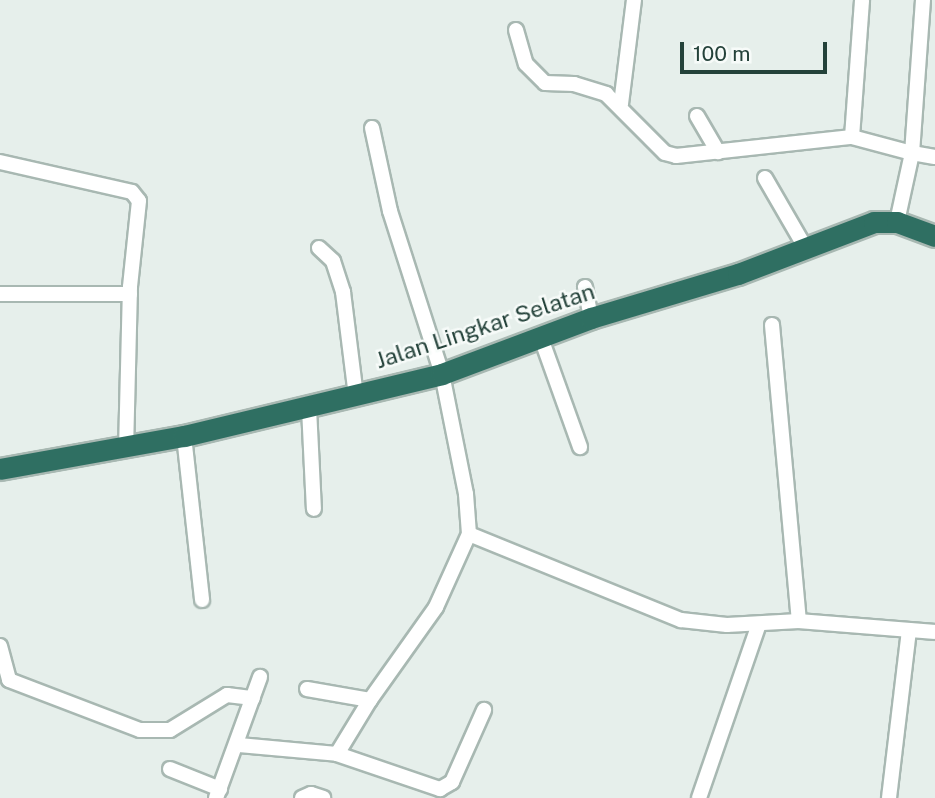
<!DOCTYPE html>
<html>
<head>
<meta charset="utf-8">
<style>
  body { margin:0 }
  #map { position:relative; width:935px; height:798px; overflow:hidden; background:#e6efeb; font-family:"Public Sans",sans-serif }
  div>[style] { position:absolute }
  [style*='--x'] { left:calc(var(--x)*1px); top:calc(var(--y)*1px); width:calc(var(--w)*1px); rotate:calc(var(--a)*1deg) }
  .roads { filter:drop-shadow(2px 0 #a8b8b2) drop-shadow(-2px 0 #a8b8b2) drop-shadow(0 2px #a8b8b2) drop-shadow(0 -2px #a8b8b2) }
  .minor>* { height:14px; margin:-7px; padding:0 7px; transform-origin:7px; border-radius:7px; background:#fff }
  .highway>* { height:21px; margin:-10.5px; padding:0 10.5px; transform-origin:10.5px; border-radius:10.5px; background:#2f6f62 }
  span { translate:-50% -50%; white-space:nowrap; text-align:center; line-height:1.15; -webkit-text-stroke:5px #f7fbf9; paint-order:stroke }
  .street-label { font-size:23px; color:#24423a }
  .scale { position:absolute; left:680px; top:42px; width:147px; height:32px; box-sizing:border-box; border:4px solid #24423a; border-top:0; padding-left:9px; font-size:21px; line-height:24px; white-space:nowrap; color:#24423a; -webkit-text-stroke:5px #f7fbf9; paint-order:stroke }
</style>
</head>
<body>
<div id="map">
  <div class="roads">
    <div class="minor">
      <i style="--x:923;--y:0;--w:153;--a:94.1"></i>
      <i style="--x:912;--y:153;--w:23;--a:10"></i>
      <i style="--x:516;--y:30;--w:35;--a:74"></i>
      <i style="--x:526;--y:64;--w:27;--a:45"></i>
      <i style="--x:545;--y:83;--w:29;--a:2"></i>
      <i style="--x:574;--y:84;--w:34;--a:17"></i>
      <i style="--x:606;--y:94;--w:83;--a:45"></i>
      <i style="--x:665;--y:153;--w:11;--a:15"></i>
      <i style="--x:676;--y:156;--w:177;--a:-6.2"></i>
      <i style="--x:852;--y:137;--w:62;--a:14.9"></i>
      <i style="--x:912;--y:153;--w:71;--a:102.3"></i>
      <i style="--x:621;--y:104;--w:105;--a:-82.9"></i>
      <i style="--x:697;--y:116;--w:42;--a:59.7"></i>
      <i style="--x:852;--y:137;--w:137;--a:-85.8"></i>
      <i style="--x:0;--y:162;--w:135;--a:12.8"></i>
      <i style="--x:132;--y:192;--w:11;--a:52"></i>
      <i style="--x:139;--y:201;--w:86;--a:96"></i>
      <i style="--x:130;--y:287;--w:162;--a:91.4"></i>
      <i style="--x:765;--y:178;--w:80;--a:59.9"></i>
      <i style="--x:319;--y:248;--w:19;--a:43"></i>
      <i style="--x:333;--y:261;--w:33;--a:72"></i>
      <i style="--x:343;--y:292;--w:105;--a:82.9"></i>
      <i style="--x:585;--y:287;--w:32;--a:79"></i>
      <i style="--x:0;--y:294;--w:130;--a:0"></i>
      <i style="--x:772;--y:325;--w:297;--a:84.8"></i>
      <i style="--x:541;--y:338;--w:116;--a:70.3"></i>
      <i style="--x:309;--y:408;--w:101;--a:87.2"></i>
      <i style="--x:184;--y:436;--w:165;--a:83.7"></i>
      <i style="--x:469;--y:534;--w:229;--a:22.1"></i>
      <i style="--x:681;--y:620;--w:46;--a:6.2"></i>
      <i style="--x:727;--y:625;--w:72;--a:-3.2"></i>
      <i style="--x:799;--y:621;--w:136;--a:4.6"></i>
      <i style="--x:0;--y:646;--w:35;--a:75"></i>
      <i style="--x:9;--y:680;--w:140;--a:20.9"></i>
      <i style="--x:140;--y:730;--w:30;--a:0"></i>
      <i style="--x:170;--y:730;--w:67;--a:-31.6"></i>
      <i style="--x:227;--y:695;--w:26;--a:7"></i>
      <i style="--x:307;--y:689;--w:64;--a:9.9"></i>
      <i style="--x:370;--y:700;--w:114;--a:-54.6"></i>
      <i style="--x:436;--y:607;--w:80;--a:-65.7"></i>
      <i style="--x:469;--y:534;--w:40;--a:-94.3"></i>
      <i style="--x:466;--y:494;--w:122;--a:-101.3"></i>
      <i style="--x:442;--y:374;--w:171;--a:-107.7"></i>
      <i style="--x:390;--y:211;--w:85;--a:-102.2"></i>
      <i style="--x:239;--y:745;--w:98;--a:5.2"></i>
      <i style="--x:337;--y:754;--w:109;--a:18.8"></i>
      <i style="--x:440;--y:789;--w:14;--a:-30"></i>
      <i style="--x:452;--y:782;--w:79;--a:-66"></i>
      <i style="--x:337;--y:754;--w:63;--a:-58.6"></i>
      <i style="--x:170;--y:769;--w:54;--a:21.8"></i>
      <i style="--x:216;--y:798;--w:129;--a:-70"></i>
      <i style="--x:302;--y:798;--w:10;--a:-24"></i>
      <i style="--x:311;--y:794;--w:13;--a:18"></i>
      <i style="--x:699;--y:798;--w:184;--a:-71"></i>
      <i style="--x:889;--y:798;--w:169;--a:-83.2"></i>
    </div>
    <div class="highway">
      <i style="--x:0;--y:469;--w:187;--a:-10.2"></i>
      <i style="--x:184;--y:436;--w:265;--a:-13.5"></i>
      <i style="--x:442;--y:374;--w:159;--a:-20.6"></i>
      <i style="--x:591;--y:318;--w:153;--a:-16.7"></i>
      <i style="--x:738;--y:274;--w:146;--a:-20.9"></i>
      <i style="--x:874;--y:222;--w:23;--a:0"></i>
      <i style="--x:897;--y:222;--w:40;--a:20.2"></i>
    </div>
  </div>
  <div class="street-label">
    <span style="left:485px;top:326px;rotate:-18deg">Jalan Lingkar Selatan</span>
  </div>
  <div class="scale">100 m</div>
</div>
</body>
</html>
